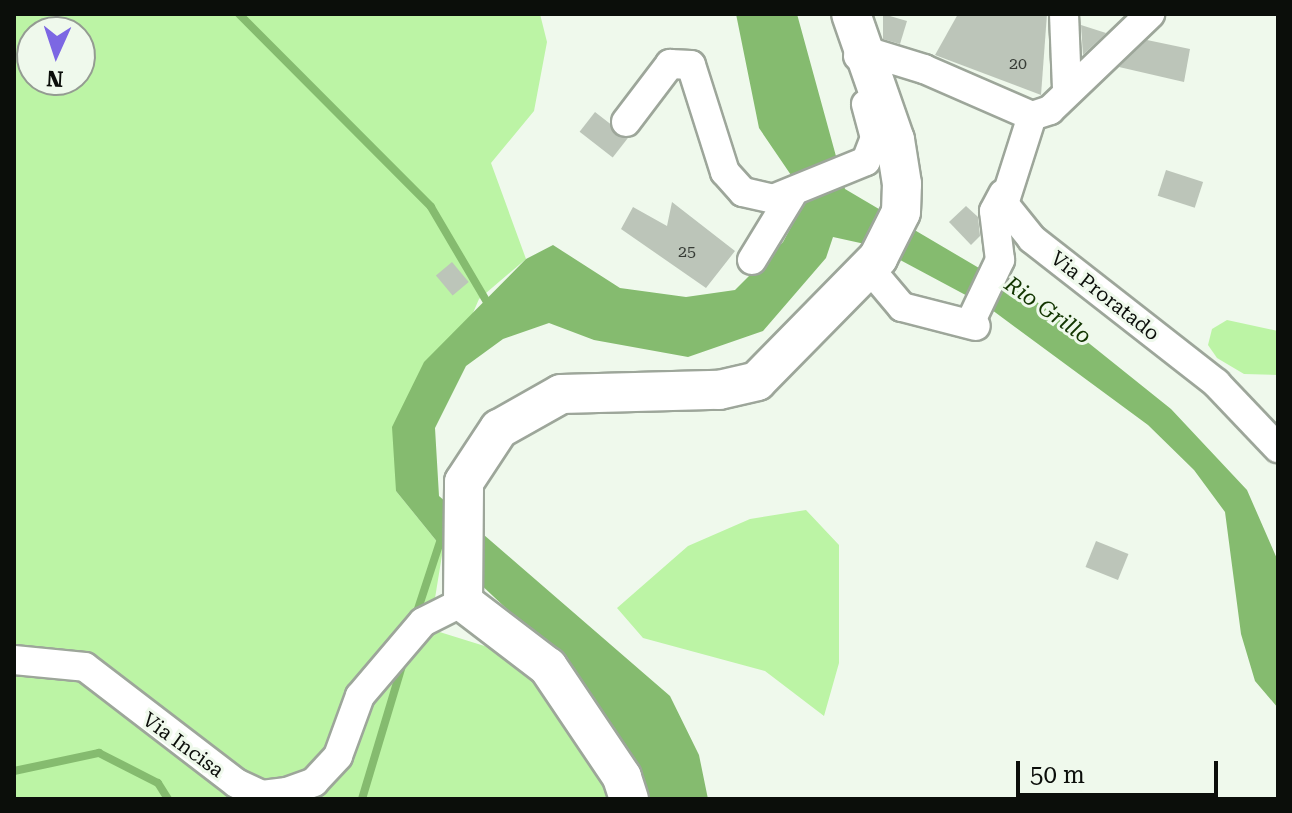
<!DOCTYPE html>
<html>
<head>
<meta charset="utf-8">
<style>
  body { margin:0 }
  #map { position:relative; width:1292px; height:813px; overflow:hidden; background:#eff9ec; font-family:"Roboto Serif",serif }
  div>[style] { position:absolute }
  [style*='--x'] { left:calc(var(--x)*1px); top:calc(var(--y)*1px); width:calc(var(--w)*1px); rotate:calc(var(--a)*1deg) }
  .green>* { inset:0; background:#bcf4a5 }
  .water>* { inset:0; background:#85bb6f }
  .stream>* { height:8px; margin:-4px; padding:0 4px; transform-origin:4px; border-radius:4px; background:#85bb6f }
  .building>* { inset:0; background:#bcc5b9; transform-origin:0 0 }
  .roads { filter:drop-shadow(2px 0 #9da69a) drop-shadow(-2px 0 #9da69a) drop-shadow(0 2px #9da69a) drop-shadow(0 -2px #9da69a) }
  .street>* { height:28px; margin:-14px; padding:0 14px; transform-origin:14px; border-radius:14px; background:#fff }
  .secondary>* { height:38px; margin:-19px; padding:0 19px; transform-origin:19px; border-radius:19px; background:#fff }
  span { translate:-50% -50%; white-space:nowrap; text-align:center; line-height:1.15; -webkit-text-stroke:6px #eff9ec; paint-order:stroke }
  .number-label { font-size:16px; color:#373c36 }
  .number-label span { -webkit-text-stroke-width:0 }
  .street-label { font-size:20px; color:#0b0e0a }
  .water-label { font-size:22px; color:#123500; font-style:italic }
  .frame { position:absolute; inset:0; border:16px solid #0b0e0a; pointer-events:none }
  .north { position:absolute; left:16px; top:16px; width:80px; height:80px; box-sizing:border-box; background:#eff9ec; border:2px solid #949b92; border-radius:50%; rotate:183deg; font-size:22px; font-weight:700; line-height:32px; text-align:center; color:#0b0e0a }
  .north::after { content:''; display:block; margin:auto; width:28px; height:36px; background:#7c67e3; clip-path:polygon(50% 0,100% 100%,50% 72%,0 100%) }
  .scale { position:absolute; left:1016px; top:761px; width:202px; height:36px; box-sizing:border-box; border:4px solid #0b0e0a; border-top:0; padding-left:10px; font-size:24px; line-height:28px; white-space:nowrap; color:#0b0e0a; -webkit-text-stroke:6px #eff9ec; paint-order:stroke }
</style>
</head>
<body>
<div id="map">
  <div class="green">
    <i style="clip-path:polygon(evenodd,14px 14px,540px 14px,547px 42px,534px 111px,491px 163px,526px 259px,479px 299px,396px 491px,443px 549px,430px 629px,507px 653px,543px 680px,588px 737px,613px 799px,14px 799px,14px 14px,32px 32px,80px 32px,80px 80px,32px 80px,32px 32px)"></i>
    <i style="clip-path:polygon(1227px 320px,1278px 331px,1278px 375px,1244px 374px,1217px 358px,1208px 345px,1212px 329px)"></i>
    <i style="clip-path:polygon(806px 510px,839px 545px,839px 663px,824px 716px,765px 671px,643px 638px,617px 608px,688px 546px,750px 519px)"></i>
  </div>
  <div class="water">
    <i style="clip-path:polygon(736px 14px,797px 14px,845px 189px,1040px 304px,1171px 409px,1247px 490px,1278px 561px,1278px 708px,1255px 681px,1241px 634px,1225px 512px,1194px 470px,1148px 425px,988px 307px,874px 246px,833px 237px,826px 258px,763px 331px,688px 357px,594px 340px,549px 323px,503px 339px,466px 366px,435px 428px,439px 496px,670px 696px,699px 755px,708px 799px,642px 799px,542px 642px,443px 549px,396px 491px,392px 427px,424px 362px,526px 259px,553px 245px,620px 288px,686px 297px,735px 290px,783px 242px,797px 216px,793px 178px,759px 128px)"></i>
  </div>
  <div class="stream">
    <i style="--x:239;--y:14;--w:272;--a:45.1"></i>
    <i style="--x:431;--y:207;--w:110;--a:59.5"></i>
    <i style="--x:415;--y:618;--w:86;--a:-71.8"></i>
    <i style="--x:14;--y:771;--w:87;--a:-12"></i>
    <i style="--x:99;--y:753;--w:66;--a:27"></i>
    <i style="--x:158;--y:783;--w:19;--a:58"></i>
    <i style="--x:362;--y:799;--w:143;--a:-73.3"></i>
  </div>
  <div class="building">
    <i style="clip-path:polygon(883px 14px,907px 21px,900px 44px,883px 39px)"></i>
    <i style="clip-path:polygon(958px 14px,1047px 14px,1041px 95px,935px 55px)"></i>
    <i style="clip-path:polygon(1081px 25px,1106px 33px,1083px 55px)"></i>
    <i style="clip-path:polygon(1147px 40px,1190px 49px,1184px 82px,1119px 67px)"></i>
    <i style="left:595px;top:112px;width:42px;height:25px;rotate:38deg"></i>
    <i style="left:1166px;top:170px;width:39px;height:27px;rotate:18deg"></i>
    <i style="clip-path:polygon(672px 202px,735px 251px,706px 288px,621px 229px,633px 207px,667px 226px)"></i>
    <i style="clip-path:polygon(966px 206px,978px 217px,980px 236px,971px 245px,949px 222px)"></i>
    <i style="left:452px;top:262px;width:26px;height:21px;rotate:50deg"></i>
    <i style="left:1096px;top:541px;width:35px;height:28px;rotate:22deg"></i>
  </div>
  <div class="roads">
    <div class="street">
      <i style="--x:1064;--y:14;--w:76;--a:87.7"></i>
      <i style="--x:858;--y:56;--w:7;--a:-82"></i>
      <i style="--x:859;--y:49;--w:68;--a:17.1"></i>
      <i style="--x:924;--y:69;--w:118;--a:23.5"></i>
      <i style="--x:1032;--y:116;--w:19;--a:-18"></i>
      <i style="--x:1050;--y:110;--w:139;--a:-43.8"></i>
      <i style="--x:1032;--y:116;--w:92;--a:107.7"></i>
      <i style="--x:1004;--y:204;--w:45;--a:51.3"></i>
      <i style="--x:1032;--y:239;--w:234;--a:38"></i>
      <i style="--x:1216;--y:383;--w:90;--a:46.4"></i>
      <i style="--x:626;--y:122;--w:73;--a:-52.8"></i>
      <i style="--x:670;--y:64;--w:21;--a:3"></i>
      <i style="--x:691;--y:65;--w:112;--a:72.4"></i>
      <i style="--x:725;--y:172;--w:27;--a:48"></i>
      <i style="--x:743;--y:192;--w:31;--a:13"></i>
      <i style="--x:773;--y:199;--w:100;--a:-22.2"></i>
      <i style="--x:866;--y:161;--w:25;--a:-69"></i>
      <i style="--x:875;--y:138;--w:35;--a:-105"></i>
      <i style="--x:752;--y:260;--w:75;--a:-58.6"></i>
      <i style="--x:869;--y:268;--w:51;--a:49.8"></i>
      <i style="--x:902;--y:307;--w:76;--a:14.4"></i>
      <i style="--x:970;--y:323;--w:70;--a:-64.5"></i>
      <i style="--x:1000;--y:260;--w:49;--a:-97"></i>
      <i style="--x:994;--y:211;--w:19;--a:-62"></i>
      <i style="--x:14;--y:660;--w:71;--a:5.6"></i>
      <i style="--x:85;--y:667;--w:190;--a:37.5"></i>
      <i style="--x:236;--y:783;--w:29;--a:25"></i>
      <i style="--x:262;--y:795;--w:25;--a:-7"></i>
      <i style="--x:287;--y:792;--w:29;--a:-20"></i>
      <i style="--x:314;--y:782;--w:35;--a:-47"></i>
      <i style="--x:338;--y:756;--w:64;--a:-69.9"></i>
      <i style="--x:360;--y:696;--w:97;--a:-49.6"></i>
      <i style="--x:423;--y:622;--w:45;--a:-26.6"></i>
    </div>
    <div class="secondary">
      <i style="--x:629;--y:799;--w:23;--a:-108"></i>
      <i style="--x:622;--y:777;--w:133;--a:-123.9"></i>
      <i style="--x:548;--y:667;--w:107;--a:-142.6"></i>
      <i style="--x:463;--y:602;--w:120;--a:-89.5"></i>
      <i style="--x:464;--y:482;--w:64;--a:-56.6"></i>
      <i style="--x:499;--y:429;--w:71;--a:-29.4"></i>
      <i style="--x:561;--y:394;--w:158;--a:-1.5"></i>
      <i style="--x:719;--y:390;--w:39;--a:-13"></i>
      <i style="--x:757;--y:381;--w:173;--a:-45.5"></i>
      <i style="--x:878;--y:258;--w:51;--a:-63.4"></i>
      <i style="--x:901;--y:212;--w:28;--a:-88"></i>
      <i style="--x:902;--y:184;--w:45;--a:-99"></i>
      <i style="--x:895;--y:140;--w:133;--a:-109.2"></i>
    </div>
  </div>
  <div class="number-label">
    <span style="left:1018px;top:64px">20</span>
    <span style="left:687px;top:252px">25</span>
  </div>
  <div class="street-label">
    <span style="left:1105px;top:296px;rotate:38deg">Via Proratado</span>
    <span style="left:183px;top:745px;rotate:36deg">Via Incisa</span>
  </div>
  <div class="water-label">
    <span style="left:1048px;top:310px;rotate:35deg">Rio Grillo</span>
  </div>
  <div class="frame"></div>
  <div class="north">N</div>
  <div class="scale">50 m</div>
</div>
</body>
</html>
